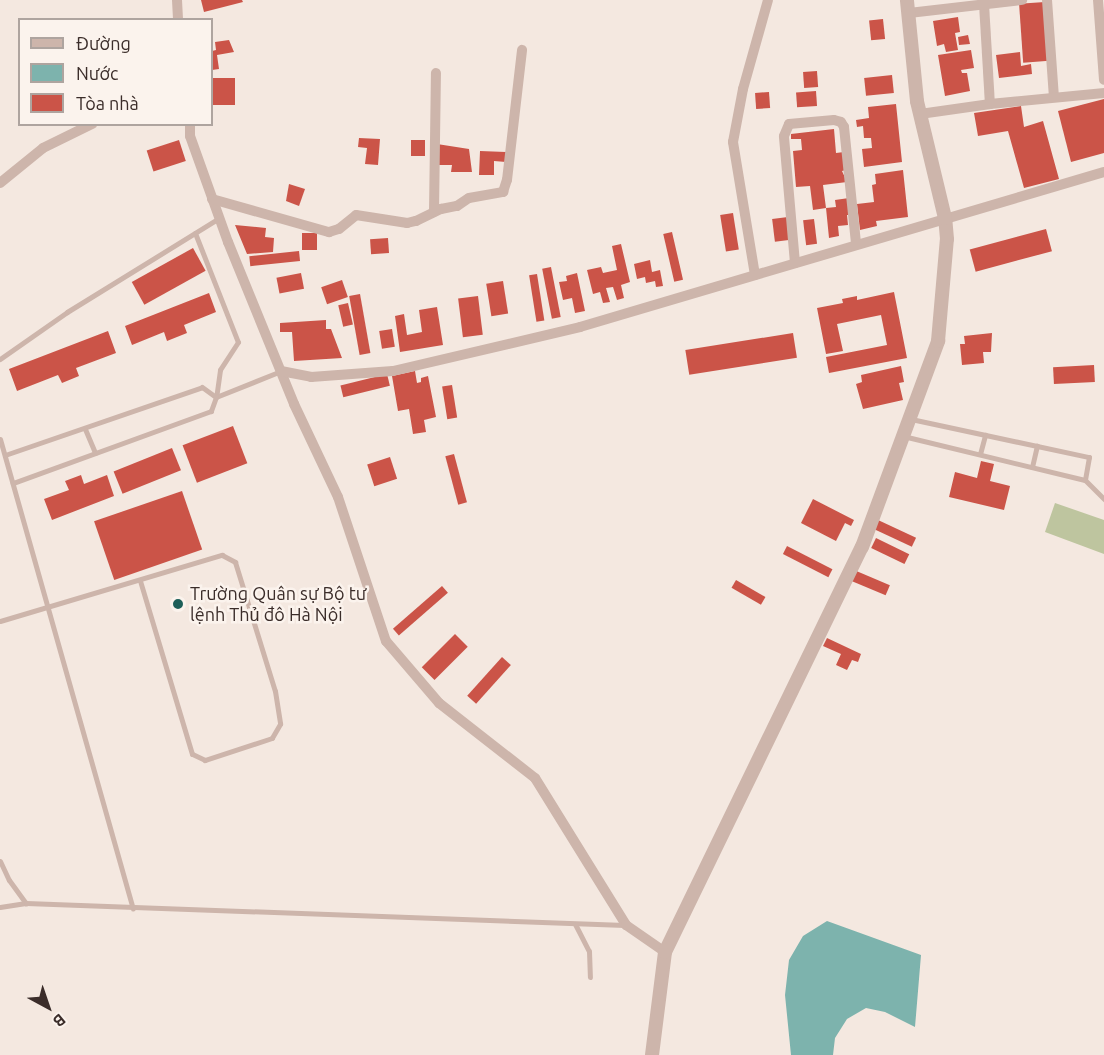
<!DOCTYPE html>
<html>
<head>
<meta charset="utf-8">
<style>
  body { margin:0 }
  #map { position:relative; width:1104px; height:1055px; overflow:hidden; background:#f4e8e0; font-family:Ubuntu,sans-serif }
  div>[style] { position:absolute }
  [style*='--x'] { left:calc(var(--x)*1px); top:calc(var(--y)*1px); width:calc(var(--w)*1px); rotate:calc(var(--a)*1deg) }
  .green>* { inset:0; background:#bec59f }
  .water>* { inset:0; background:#7db3ad }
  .building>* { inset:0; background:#cb5448; transform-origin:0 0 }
  .service>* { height:5px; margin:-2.5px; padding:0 2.5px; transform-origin:2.5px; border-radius:2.5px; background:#cdb5ab }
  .minor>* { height:10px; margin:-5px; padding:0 5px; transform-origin:5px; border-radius:5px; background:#cdb5ab }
  .tertiary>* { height:14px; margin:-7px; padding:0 7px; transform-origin:7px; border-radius:7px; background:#cdb5ab }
  .dots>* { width:16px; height:16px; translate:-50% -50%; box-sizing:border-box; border:3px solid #fbf3ed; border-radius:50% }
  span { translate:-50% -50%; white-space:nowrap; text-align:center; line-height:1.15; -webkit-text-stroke:5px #fbf3ed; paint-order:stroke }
  .poi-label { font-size:18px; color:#3b2d2a }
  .left { translate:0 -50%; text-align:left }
  .legend { position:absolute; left:18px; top:18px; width:195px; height:108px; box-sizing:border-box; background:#fbf3ed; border:2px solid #aea49f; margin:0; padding:8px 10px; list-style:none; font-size:18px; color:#3b2d2a }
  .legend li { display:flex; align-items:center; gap:12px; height:30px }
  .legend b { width:30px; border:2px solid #aea49f }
  .north { position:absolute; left:18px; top:977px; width:60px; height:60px; -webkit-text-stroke:4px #fbf3ed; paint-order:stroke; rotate:140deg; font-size:16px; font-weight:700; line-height:24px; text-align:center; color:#3b2d2a }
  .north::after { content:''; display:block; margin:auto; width:21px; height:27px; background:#3b2d2a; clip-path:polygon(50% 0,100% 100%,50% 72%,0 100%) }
</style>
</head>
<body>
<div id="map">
  <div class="green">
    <i style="clip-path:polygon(1055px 503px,1104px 520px,1104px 554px,1045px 532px)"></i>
  </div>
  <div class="water">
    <i style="clip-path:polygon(827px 921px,921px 955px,915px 1027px,885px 1012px,866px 1008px,847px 1019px,835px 1038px,833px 1055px,791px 1055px,785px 995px,789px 960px,803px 936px)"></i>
  </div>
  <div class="building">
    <i style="clip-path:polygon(201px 0,242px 0,243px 2px,204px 12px)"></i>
    <i style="left:1045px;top:2px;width:59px;height:26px;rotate:86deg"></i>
    <i style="clip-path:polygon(958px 17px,960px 32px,955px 33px,958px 50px,946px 52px,944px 44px,937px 46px,933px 21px)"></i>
    <i style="left:883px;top:19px;width:20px;height:14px;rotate:84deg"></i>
    <i style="clip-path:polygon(968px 35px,970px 44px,959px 45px,958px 37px)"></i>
    <i style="clip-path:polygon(229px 40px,234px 52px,217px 55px,219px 69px,212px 70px,212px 51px,216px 50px,215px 42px)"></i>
    <i style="clip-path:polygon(971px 50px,974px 68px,961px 70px,962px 73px,967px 73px,970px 91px,945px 96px,938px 55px)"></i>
    <i style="clip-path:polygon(1020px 52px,1021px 66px,1031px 64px,1032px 74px,999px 78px,996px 55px)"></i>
    <i style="left:817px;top:71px;width:16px;height:14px;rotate:86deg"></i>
    <i style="left:892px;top:75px;width:18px;height:28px;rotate:84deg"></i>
    <i style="left:212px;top:78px;width:23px;height:27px"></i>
    <i style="left:816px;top:91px;width:15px;height:20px;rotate:86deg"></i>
    <i style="left:769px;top:92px;width:16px;height:14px;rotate:86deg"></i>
    <i style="clip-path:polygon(1104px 99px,1104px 153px,1071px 162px,1058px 111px)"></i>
    <i style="clip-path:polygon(896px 104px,902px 162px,864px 167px,862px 149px,872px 148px,871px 138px,864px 138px,863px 126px,857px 127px,856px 120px,869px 118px,868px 107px)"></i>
    <i style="clip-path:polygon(1021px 106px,1024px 127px,1043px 121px,1059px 179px,1024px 188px,1008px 131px,978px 136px,974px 113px)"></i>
    <i style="clip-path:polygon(834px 129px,836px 153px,844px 152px,846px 170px,842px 171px,847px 182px,823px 185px,826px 208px,836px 207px,835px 200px,849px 198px,851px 215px,847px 215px,848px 225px,838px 226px,839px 236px,829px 238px,826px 208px,813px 210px,810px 186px,796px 187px,793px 151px,802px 150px,801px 139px,791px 139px,791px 134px)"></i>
    <i style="clip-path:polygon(359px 138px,380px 139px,378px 165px,365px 164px,367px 148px,358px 147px)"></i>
    <i style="left:179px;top:140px;width:22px;height:34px;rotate:72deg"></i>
    <i style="left:411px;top:140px;width:14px;height:16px"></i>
    <i style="clip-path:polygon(437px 144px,469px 149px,472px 172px,451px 172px,452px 165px,437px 165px)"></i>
    <i style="clip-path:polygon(480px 151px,506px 152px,506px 162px,494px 161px,494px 175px,479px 175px)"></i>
    <i style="clip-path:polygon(903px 170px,908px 217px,876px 221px,877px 226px,860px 230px,857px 204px,874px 202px,872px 185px,876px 184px,875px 174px)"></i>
    <i style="clip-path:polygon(289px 184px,305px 189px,299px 206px,286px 201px)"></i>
    <i style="left:733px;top:213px;width:37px;height:13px;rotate:81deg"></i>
    <i style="left:788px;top:217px;width:23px;height:16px;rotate:83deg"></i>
    <i style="left:814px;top:219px;width:25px;height:11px;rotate:83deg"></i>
    <i style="clip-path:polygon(235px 225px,266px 228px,265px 237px,274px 238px,273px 252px,247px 254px)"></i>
    <i style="left:1046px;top:229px;width:23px;height:79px;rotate:75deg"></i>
    <i style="left:672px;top:232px;width:49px;height:9px;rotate:77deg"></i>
    <i style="left:317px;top:233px;width:17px;height:15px;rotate:90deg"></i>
    <i style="left:388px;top:238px;width:15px;height:18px;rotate:86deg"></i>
    <i style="clip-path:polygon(621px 244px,630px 282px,621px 285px,624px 298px,617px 300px,613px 287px,606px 288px,610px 302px,603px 303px,600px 292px,593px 294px,587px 270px,601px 267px,603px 273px,617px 270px,612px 246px)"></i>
    <i style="left:193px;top:248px;width:26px;height:70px;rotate:61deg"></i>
    <i style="left:299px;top:251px;width:10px;height:50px;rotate:84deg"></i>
    <i style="clip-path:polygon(650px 260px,652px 272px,660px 270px,663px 286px,656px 287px,655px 281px,646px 283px,645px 277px,637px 279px,634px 264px)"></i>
    <i style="left:551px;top:267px;width:51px;height:9px;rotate:79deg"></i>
    <i style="left:301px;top:273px;width:16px;height:25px;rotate:79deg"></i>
    <i style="clip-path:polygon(577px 273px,585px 311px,575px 313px,572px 298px,563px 300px,559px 282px,567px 281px,566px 276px)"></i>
    <i style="left:537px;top:274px;width:47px;height:8px;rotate:81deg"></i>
    <i style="left:342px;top:280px;width:18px;height:22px;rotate:71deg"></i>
    <i style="left:503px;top:281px;width:33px;height:17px;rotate:81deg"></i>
    <i style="clip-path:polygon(894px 292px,907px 358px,829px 373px,826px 357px,887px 345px,881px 315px,837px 324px,843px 351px,826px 354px,817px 308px,843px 303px,842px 299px,857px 296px,857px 300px)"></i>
    <i style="clip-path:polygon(209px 293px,216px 312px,184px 325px,187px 333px,167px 341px,164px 332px,132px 345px,125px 326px)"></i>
    <i style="left:360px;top:294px;width:60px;height:11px;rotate:80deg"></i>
    <i style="left:478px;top:296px;width:39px;height:20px;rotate:83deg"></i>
    <i style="left:348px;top:303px;width:22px;height:10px;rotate:77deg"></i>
    <i style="clip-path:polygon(437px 307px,443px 345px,400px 352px,395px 316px,404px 314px,407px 335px,422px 332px,419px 310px)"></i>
    <i style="clip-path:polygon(326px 320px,326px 329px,331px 329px,342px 358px,294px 361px,292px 332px,280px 332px,280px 323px)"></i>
    <i style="left:392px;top:329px;width:18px;height:13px;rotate:81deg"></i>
    <i style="clip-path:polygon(108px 331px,116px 353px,76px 368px,79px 376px,62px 383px,58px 375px,17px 391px,9px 369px)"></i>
    <i style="left:793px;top:333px;width:25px;height:109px;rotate:81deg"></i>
    <i style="clip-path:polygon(992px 333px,991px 352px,983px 352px,984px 363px,962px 365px,960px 344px,965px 344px,964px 336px)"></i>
    <i style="left:1094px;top:365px;width:17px;height:41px;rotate:87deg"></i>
    <i style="clip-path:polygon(901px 366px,904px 382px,899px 383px,903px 400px,863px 409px,856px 384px,862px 382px,861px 375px)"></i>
    <i style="clip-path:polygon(415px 371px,417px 383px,421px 382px,421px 378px,428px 376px,436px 417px,424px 420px,426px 432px,413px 434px,409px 409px,398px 411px,392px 376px)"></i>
    <i style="left:387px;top:374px;width:12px;height:48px;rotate:76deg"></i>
    <i style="left:452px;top:385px;width:33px;height:10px;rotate:81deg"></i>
    <i style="left:233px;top:426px;width:40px;height:54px;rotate:69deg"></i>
    <i style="left:172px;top:448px;width:24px;height:63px;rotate:68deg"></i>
    <i style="left:454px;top:454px;width:50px;height:9px;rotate:75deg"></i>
    <i style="left:390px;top:457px;width:23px;height:24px;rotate:72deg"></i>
    <i style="clip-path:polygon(981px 461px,994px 464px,990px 481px,1010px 486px,1004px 510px,949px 497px,955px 472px,977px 478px)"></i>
    <i style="clip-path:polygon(81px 475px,84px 484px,107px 475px,114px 496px,52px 520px,44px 499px,69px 490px,65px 481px)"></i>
    <i style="left:182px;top:491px;width:62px;height:93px;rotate:71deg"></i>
    <i style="clip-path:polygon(813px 499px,854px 520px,851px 526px,845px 523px,836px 541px,801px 523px)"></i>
    <i style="left:878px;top:520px;width:42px;height:10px;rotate:25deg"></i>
    <i style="left:876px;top:538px;width:37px;height:11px;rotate:26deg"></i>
    <i style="left:787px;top:546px;width:51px;height:9px;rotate:27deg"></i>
    <i style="left:854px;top:570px;width:39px;height:11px;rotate:23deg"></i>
    <i style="left:736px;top:580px;width:34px;height:9px;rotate:30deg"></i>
    <i style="left:442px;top:586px;width:9px;height:65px;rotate:49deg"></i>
    <i style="left:455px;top:634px;width:18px;height:47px;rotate:45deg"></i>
    <i style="clip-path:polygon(827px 638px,861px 654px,858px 662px,852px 660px,847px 670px,836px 665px,841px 654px,823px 646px)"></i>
    <i style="left:502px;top:657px;width:12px;height:52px;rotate:42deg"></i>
  </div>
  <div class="service">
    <i style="--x:195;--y:233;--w:117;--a:68.5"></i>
    <i style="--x:238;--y:342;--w:33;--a:123"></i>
    <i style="--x:220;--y:370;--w:27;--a:98"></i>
    <i style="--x:0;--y:359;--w:82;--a:-35"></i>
    <i style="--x:67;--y:312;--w:179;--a:-31.7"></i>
    <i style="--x:216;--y:397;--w:70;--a:-21.8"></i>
    <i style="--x:911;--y:419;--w:182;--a:12.1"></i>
    <i style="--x:1089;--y:457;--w:23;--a:100"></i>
    <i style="--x:85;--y:429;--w:26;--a:67"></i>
    <i style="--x:903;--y:436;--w:187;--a:13.6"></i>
    <i style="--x:1085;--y:480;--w:27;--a:45"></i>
    <i style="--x:0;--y:439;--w:488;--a:74.2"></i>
    <i style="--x:980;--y:454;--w:20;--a:-75"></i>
    <i style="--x:5;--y:455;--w:208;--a:-19"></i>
    <i style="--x:202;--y:387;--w:17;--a:36"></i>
    <i style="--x:216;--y:397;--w:15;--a:110"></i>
    <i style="--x:211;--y:411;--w:211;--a:160"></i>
    <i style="--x:1032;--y:467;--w:22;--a:-77"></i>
    <i style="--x:0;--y:621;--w:232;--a:-16.6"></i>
    <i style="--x:222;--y:555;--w:15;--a:28"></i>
    <i style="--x:235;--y:562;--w:135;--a:72.8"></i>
    <i style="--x:275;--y:691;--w:33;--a:81"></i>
    <i style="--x:280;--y:724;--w:16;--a:120"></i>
    <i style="--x:272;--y:738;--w:71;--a:161.8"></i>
    <i style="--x:205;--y:760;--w:14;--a:-155"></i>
    <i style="--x:192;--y:754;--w:181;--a:-106.7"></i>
    <i style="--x:0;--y:861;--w:21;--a:65"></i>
    <i style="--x:9;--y:880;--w:29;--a:54"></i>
    <i style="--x:0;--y:907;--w:26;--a:-9"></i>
    <i style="--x:26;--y:903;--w:599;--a:2.1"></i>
    <i style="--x:575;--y:924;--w:30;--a:63"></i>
    <i style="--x:589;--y:951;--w:26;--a:88"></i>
  </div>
  <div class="minor">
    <i style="--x:177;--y:0;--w:20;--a:87"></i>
    <i style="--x:1047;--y:0;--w:97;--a:85.9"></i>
    <i style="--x:1098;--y:0;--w:80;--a:85.7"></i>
    <i style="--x:984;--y:4;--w:100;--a:86.6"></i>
    <i style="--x:909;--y:13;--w:114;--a:-6.6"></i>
    <i style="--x:920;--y:114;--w:71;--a:-8.1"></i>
    <i style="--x:990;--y:104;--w:115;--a:-5.5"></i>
    <i style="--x:190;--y:124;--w:12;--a:90"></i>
    <i style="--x:190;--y:136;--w:113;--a:70.3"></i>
    <i style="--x:228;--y:242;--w:175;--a:67.8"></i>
    <i style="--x:294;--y:404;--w:103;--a:64.7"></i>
    <i style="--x:338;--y:497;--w:152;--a:71.6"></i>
    <i style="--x:386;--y:641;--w:82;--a:49.5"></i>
    <i style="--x:439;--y:703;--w:122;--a:38"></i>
    <i style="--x:535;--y:778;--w:173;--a:58.2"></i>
    <i style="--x:626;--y:925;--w:47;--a:34.7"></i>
    <i style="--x:0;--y:183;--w:55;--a:-39.1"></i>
    <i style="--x:43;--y:148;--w:55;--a:-26.1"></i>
    <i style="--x:212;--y:199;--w:122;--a:15.8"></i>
    <i style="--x:329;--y:232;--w:10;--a:-17"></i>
    <i style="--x:339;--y:229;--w:22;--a:-39"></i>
    <i style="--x:356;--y:215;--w:52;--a:8.9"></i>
    <i style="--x:407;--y:223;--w:9;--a:-13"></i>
    <i style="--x:416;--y:221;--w:28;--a:-26"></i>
    <i style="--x:441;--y:209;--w:16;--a:-11"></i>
    <i style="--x:457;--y:206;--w:14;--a:-34"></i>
    <i style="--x:469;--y:198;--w:35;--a:-10"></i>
    <i style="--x:503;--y:192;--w:13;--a:-72"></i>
    <i style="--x:507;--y:180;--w:131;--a:-83.4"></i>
    <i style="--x:434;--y:212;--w:139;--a:-89.2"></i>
    <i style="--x:795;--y:263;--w:127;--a:-95"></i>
    <i style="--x:784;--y:136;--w:13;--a:-67"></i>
    <i style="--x:789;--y:124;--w:45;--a:-5.1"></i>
    <i style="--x:834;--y:120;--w:7;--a:16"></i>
    <i style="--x:841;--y:122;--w:6;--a:59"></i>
    <i style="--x:844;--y:127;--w:118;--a:84.1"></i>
    <i style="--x:755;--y:275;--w:135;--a:-99.4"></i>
    <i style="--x:733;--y:142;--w:54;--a:-79.3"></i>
    <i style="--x:743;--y:89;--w:92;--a:-74.3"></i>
    <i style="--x:281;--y:371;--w:31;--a:11"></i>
    <i style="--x:311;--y:377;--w:82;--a:-4.2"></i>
    <i style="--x:393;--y:371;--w:192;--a:-13.2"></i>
    <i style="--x:580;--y:327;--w:546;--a:-16.48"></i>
  </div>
  <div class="tertiary">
    <i style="--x:652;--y:1055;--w:104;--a:-82.8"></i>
    <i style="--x:665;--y:952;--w:450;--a:-64.1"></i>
    <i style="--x:862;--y:547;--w:220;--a:-69.7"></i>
    <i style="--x:938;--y:341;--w:102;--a:-85"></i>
    <i style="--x:947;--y:239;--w:21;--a:-95"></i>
    <i style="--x:945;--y:218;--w:120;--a:-103.5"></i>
    <i style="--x:917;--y:101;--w:101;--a:-95.7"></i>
  </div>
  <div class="dots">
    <i style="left:178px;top:604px;background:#1d5f59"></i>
  </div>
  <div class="poi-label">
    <span class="left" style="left:190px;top:604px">Trường Quân sự Bộ tư<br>lệnh Thủ đô Hà Nội</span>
  </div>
  <ul class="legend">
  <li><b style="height:8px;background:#cdb5ab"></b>Đường</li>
  <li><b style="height:16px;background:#7db3ad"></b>Nước</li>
  <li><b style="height:16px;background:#cb5448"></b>Tòa nhà</li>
  </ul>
  <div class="north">B</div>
</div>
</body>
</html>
